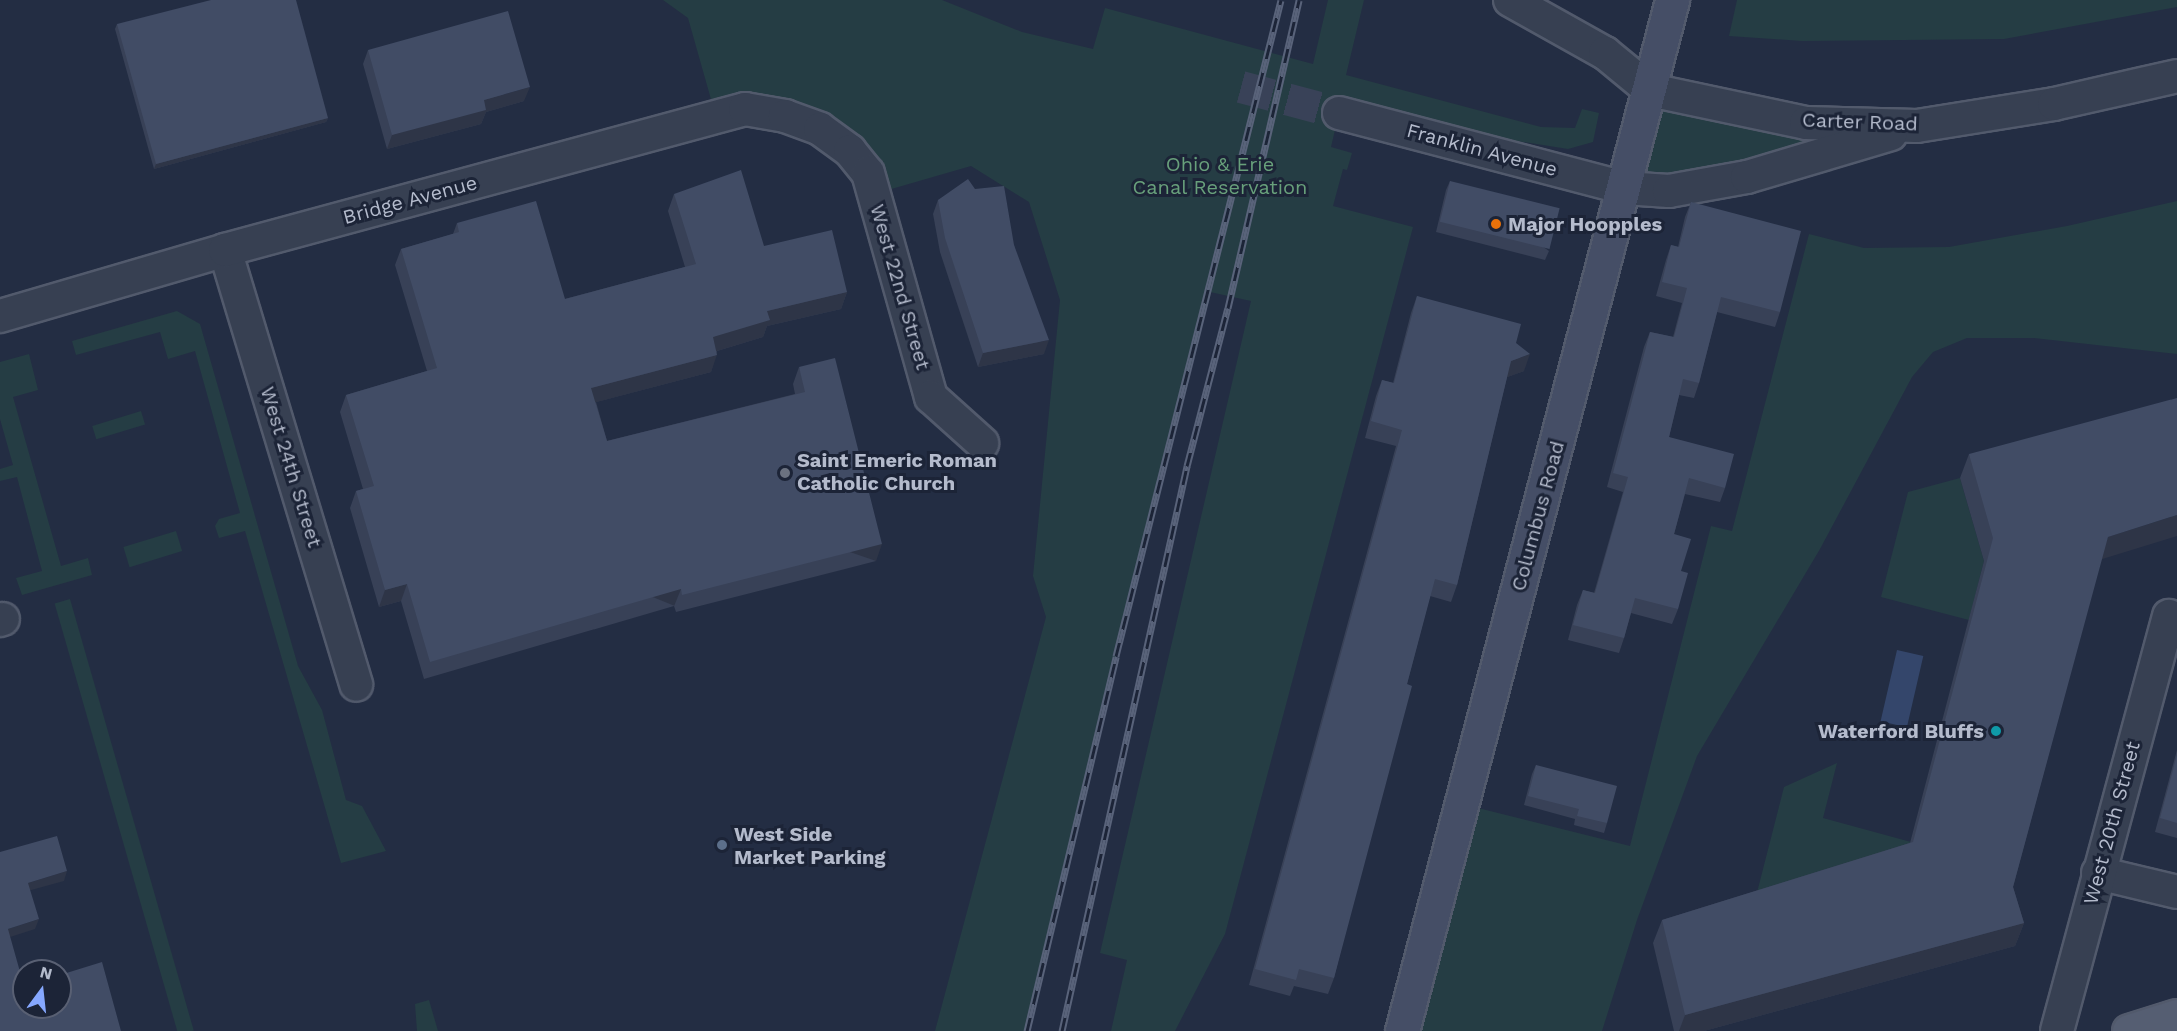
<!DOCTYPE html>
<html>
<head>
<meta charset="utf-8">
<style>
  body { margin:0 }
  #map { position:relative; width:2177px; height:1031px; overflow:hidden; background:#232d43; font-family:"Work Sans",sans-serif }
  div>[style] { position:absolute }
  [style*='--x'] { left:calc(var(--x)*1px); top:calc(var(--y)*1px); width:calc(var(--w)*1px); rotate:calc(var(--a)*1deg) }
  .green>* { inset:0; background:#253d44; transform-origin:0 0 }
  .water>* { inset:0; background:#34466b; transform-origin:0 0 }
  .street-tunnel>* { height:32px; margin-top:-16px; transform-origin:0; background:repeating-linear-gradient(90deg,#394258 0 32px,transparent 0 48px) }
  .roads { filter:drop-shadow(2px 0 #525a6c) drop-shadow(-2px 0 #525a6c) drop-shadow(0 2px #525a6c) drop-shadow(0 -2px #525a6c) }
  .street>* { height:32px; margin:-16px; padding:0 16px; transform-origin:16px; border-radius:16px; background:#374052 }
  .secondary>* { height:33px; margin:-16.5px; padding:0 16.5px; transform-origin:16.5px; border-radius:16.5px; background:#454e66 }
  .primary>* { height:33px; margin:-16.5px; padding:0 16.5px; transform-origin:16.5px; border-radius:16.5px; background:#555e72 }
  .rail>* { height:7px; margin-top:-3.5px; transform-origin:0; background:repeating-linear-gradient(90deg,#1c2437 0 14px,#59637a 0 28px); box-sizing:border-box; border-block:2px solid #59637a }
  .wall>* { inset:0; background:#384157 }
  .shaded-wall>* { inset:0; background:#2e3547; transform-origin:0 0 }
  .building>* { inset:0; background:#414c65; transform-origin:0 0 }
  .dots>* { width:16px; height:16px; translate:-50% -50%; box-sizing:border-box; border:3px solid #1c2437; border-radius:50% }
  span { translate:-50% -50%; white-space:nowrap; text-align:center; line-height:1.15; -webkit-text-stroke:6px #1c2437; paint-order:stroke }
  .street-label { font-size:20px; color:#b4bbcc }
  .park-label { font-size:20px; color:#68a07b }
  .poi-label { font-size:20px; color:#b4bbcc; font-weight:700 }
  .left { translate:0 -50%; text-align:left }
  .right { translate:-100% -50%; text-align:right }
  .north { position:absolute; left:12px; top:959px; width:60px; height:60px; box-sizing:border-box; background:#1c2437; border:2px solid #596073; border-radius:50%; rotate:15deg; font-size:16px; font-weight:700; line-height:24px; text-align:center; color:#b4bbcc }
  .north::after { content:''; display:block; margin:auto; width:21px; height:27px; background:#86a8ff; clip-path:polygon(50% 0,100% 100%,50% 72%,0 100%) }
</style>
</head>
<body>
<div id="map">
  <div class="green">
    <i style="clip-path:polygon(663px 0,942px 0,1022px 32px,1093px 49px,1105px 8px,1313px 64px,1328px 0,1364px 0,1346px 75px,1541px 127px,1575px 128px,1582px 109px,1599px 113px,1593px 142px,1568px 149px,1339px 113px,1331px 147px,1352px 153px,1347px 170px,1343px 169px,1333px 206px,1413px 227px,1225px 934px,1175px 1031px,1111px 1031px,1127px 960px,1100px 953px,1251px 301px,1210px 292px,1116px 656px,1027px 1031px,935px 1031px,1046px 617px,1033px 576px,1060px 300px,1029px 202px,971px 166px,874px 194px,820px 129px,716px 117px,688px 18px)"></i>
    <i style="clip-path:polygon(1737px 0,2177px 0,2177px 7px,2004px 39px,1802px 41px,1729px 36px)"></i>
    <i style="clip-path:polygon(1650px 90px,1906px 129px,1624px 188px)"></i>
    <i style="clip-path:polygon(2177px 201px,2177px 354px,2034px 338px,1967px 338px,1933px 352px,1912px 377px,1820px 549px,1697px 756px,1637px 920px,1602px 1031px,1402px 1031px,1462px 804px,1630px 846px,1711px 526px,1732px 531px,1809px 234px,1864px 248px,1949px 247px,2067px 226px)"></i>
    <i style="clip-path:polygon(177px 311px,200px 324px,298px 666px,322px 710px,346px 800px,362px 806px,386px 851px,341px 863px,245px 531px,219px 538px,215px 526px,219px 519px,240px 513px,195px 351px,168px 359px,160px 332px,76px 355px,72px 341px)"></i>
    <i style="clip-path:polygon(29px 354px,38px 390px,13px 397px,61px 566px,88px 558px,92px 575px,22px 595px,16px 578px,42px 571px,17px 477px,0 481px,0 469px,13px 465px,0 419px,0 362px)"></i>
    <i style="left:141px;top:411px;width:14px;height:51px;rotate:73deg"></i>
    <i style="clip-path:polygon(1960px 478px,1984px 561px,1969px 620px,1881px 597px,1908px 492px)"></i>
    <i style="left:176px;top:531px;width:21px;height:55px;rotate:73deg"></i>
    <i style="left:70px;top:599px;width:449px;height:16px;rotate:74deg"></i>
    <i style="clip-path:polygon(1837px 763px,1823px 818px,1911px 842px,1904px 866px,1752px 912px,1784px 787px)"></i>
    <i style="clip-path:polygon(429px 1000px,438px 1031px,417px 1031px,415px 1004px)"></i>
  </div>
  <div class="water">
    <i style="left:1897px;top:650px;width:27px;height:73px;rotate:13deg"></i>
  </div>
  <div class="street-tunnel">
    <i style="--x:1241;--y:87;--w:101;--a:14.9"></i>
  </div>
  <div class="roads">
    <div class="street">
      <i style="--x:1510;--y:0;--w:109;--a:29.2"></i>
      <i style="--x:1605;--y:53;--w:58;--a:39.4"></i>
      <i style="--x:1650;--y:90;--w:159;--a:11.9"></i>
      <i style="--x:1806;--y:123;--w:111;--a:1.5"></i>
      <i style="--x:1917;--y:126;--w:139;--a:-9.1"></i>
      <i style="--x:2054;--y:104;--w:126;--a:-12.8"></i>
      <i style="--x:1339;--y:113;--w:295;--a:14.7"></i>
      <i style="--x:1624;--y:188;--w:45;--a:3.8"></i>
      <i style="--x:1669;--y:191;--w:79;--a:-10.2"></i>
      <i style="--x:1747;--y:177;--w:150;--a:-16.6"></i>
      <i style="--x:225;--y:250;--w:454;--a:73.2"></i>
      <i style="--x:0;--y:316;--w:234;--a:-16.3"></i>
      <i style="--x:225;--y:250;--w:539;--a:-15.17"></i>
      <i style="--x:745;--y:109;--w:41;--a:9.9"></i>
      <i style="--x:785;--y:116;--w:37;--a:20"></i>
      <i style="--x:820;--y:129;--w:37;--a:36"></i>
      <i style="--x:850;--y:151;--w:28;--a:51"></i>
      <i style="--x:868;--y:173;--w:233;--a:74.3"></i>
      <i style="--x:931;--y:397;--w:69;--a:42"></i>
      <i style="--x:0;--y:620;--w:3;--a:-18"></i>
      <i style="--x:2098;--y:873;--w:81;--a:13.5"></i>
      <i style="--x:2057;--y:1031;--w:430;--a:-74.9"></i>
    </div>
    <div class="secondary">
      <i style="--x:1402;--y:1031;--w:1066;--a:-75.32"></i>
    </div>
    <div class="primary">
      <i style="--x:2129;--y:1031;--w:50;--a:-17.4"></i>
    </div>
  </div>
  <div class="rail">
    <i style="--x:1027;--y:1031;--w:385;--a:-76.6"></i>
    <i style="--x:1116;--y:656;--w:676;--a:-75.88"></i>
    <i style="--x:1062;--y:1031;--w:579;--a:-77.52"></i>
    <i style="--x:1187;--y:466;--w:163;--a:-75.5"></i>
    <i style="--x:1228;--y:308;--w:316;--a:-77"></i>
  </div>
  <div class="wall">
    <i style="clip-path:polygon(117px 24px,328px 118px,326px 122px,154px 169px,115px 29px)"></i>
    <i style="clip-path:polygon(368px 50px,524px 101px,486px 112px,481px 124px,387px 149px,363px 64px)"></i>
    <i style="clip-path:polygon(1450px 181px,1549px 251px,1545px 260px,1436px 232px,1446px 190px)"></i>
    <i style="clip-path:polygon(975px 189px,1014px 245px,1044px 354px,978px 367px,940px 252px,933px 214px,938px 200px)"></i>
    <i style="clip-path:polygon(674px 194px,764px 246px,847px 292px,841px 309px,767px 326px,763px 337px,717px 351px,711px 372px,596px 402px,607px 441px,795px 394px,793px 384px,799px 367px,876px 561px,676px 612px,674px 606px,424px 679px,401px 601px,379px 607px,350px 508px,356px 491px,363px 489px,340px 412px,346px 395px,427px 371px,395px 265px,401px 249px,453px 234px,457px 223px,565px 299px,685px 267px,668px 211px)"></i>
    <i style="clip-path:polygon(1691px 202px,1780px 312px,1775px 327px,1717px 312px,1699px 383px,1694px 398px,1679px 395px,1669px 437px,1725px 488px,1720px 502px,1685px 494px,1674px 534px,1681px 571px,1678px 609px,1672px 624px,1631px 613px,1624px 638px,1619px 653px,1568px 640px,1577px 605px,1583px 590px,1594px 593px,1623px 492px,1607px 487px,1644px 347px,1650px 332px,1673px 337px,1682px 303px,1656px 296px,1666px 260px,1671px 245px,1678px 247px,1685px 217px)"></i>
    <i style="clip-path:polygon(1417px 296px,1516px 343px,1524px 371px,1507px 377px,1457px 585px,1451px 602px,1430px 596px,1407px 684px,1334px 978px,1328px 994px,1294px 986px,1290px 996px,1249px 985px,1396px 446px,1365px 438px,1376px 396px,1382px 380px,1393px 383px,1411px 313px)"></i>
    <i style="clip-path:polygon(1969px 454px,2101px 559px,2013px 887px,2024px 923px,2015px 946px,1704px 1031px,1674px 1031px,1653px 943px,1662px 920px,1910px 843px,1984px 561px,1960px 478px)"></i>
    <i style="clip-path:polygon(2177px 750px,2177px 838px,2155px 832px)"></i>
    <i style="clip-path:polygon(1536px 765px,1607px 823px,1604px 833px,1574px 825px,1575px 819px,1524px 805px,1532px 774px)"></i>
  </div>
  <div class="shaded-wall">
    <i style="clip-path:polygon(530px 87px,524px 101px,486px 112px,481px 124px,387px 149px,392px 135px,484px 100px)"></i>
    <i style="clip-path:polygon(328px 118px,326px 122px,154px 169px,156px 164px)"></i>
    <i style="clip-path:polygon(847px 292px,841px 309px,767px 326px,763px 337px,707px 354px,713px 337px,767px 311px)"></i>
    <i style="clip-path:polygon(1049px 340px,1044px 354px,978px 367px,983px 353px)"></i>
    <i style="clip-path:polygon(1530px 354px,1524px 371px,1505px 378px,1511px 361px)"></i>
    <i style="clip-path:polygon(717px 355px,711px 372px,585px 405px,591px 388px)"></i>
    <i style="clip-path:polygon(2177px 515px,2177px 536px,2099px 560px,2108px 537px)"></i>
    <i style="left:882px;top:544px;width:18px;height:206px;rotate:109deg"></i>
    <i style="clip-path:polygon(407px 584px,401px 601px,379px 607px,385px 590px)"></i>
    <i style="left:681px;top:589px;width:18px;height:261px;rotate:112deg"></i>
    <i style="clip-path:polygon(67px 871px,64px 881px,24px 892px,28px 883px)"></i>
    <i style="clip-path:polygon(39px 919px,35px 929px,4px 939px,8px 929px)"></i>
    <i style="clip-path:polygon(2024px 923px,2015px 946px,1704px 1031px,1679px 1031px,1685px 1015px)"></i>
  </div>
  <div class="building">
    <i style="clip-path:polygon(211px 0,296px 0,328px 118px,156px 164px,117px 24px)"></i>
    <i style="clip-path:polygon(508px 11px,530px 87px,484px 100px,486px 110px,392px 135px,368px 50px)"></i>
    <i style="clip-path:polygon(741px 170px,764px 246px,832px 230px,847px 292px,767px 311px,770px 320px,713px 337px,717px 355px,591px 388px,607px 441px,805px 392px,799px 367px,835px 358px,882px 544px,682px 595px,681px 589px,430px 662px,407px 584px,385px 590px,356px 491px,374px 486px,346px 395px,437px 368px,401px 249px,459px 232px,457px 223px,536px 201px,565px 299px,696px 264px,674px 194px)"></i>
    <i style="clip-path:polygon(968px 179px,975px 189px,1004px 186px,1014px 245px,1049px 340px,983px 353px,945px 238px,938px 200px)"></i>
    <i style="left:1450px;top:181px;width:113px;height:42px;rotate:14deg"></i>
    <i style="clip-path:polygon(1691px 202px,1801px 231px,1780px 312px,1721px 297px,1699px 383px,1683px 379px,1669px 437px,1734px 454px,1725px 488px,1689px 478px,1674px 534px,1691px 539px,1681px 571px,1688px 573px,1678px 609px,1635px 598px,1624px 638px,1573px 625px,1583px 590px,1595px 593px,1628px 477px,1613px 473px,1650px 332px,1674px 337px,1687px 288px,1662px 282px,1671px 245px,1679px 247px)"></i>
    <i style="clip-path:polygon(1417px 296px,1521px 324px,1516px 343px,1530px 354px,1511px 361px,1457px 585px,1435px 579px,1407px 684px,1412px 686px,1334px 978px,1299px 969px,1296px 980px,1255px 969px,1402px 430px,1371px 421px,1382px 380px,1394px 383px)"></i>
    <i style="clip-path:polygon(2177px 398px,2177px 515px,2108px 537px,2013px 887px,2024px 923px,1685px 1015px,1662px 920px,1913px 842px,1993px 538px,1969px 454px)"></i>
    <i style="clip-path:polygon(2177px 755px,2177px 823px,2160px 818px)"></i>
    <i style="clip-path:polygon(1536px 765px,1617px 786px,1607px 823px,1577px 816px,1579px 809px,1528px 796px)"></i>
    <i style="clip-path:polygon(57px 836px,67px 871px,28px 883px,39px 919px,8px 929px,24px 986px,24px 1007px,60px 1007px,60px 975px,102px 962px,121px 1031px,0 1031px,0 852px)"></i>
  </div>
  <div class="dots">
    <i style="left:1496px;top:224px;background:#e8710a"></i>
    <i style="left:785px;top:473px;background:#6b7280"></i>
    <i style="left:1996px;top:731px;background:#0f9aa8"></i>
    <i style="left:722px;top:845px;background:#5c6f8a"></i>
  </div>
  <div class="street-label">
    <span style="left:1860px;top:122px;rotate:2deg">Carter Road</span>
    <span style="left:1482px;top:150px;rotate:15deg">Franklin Avenue</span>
    <span style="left:410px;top:200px;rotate:-15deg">Bridge Avenue</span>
    <span style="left:900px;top:287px;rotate:74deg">West 22nd Street</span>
    <span style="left:291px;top:467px;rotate:73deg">West 24th Street</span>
    <span style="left:1538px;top:516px;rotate:-75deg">Columbus Road</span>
    <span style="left:2112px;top:823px;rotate:-75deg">West 20th Street</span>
  </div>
  <div class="park-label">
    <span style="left:1220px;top:176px">Ohio &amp; Erie<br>Canal Reservation</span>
  </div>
  <div class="poi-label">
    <span class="left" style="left:1508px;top:224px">Major Hoopples</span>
    <span class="left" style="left:797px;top:472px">Saint Emeric Roman<br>Catholic Church</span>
    <span class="right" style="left:1984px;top:731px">Waterford Bluffs</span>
    <span class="left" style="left:734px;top:846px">West Side<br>Market Parking</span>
  </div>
  <div class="north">N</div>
</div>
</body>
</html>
